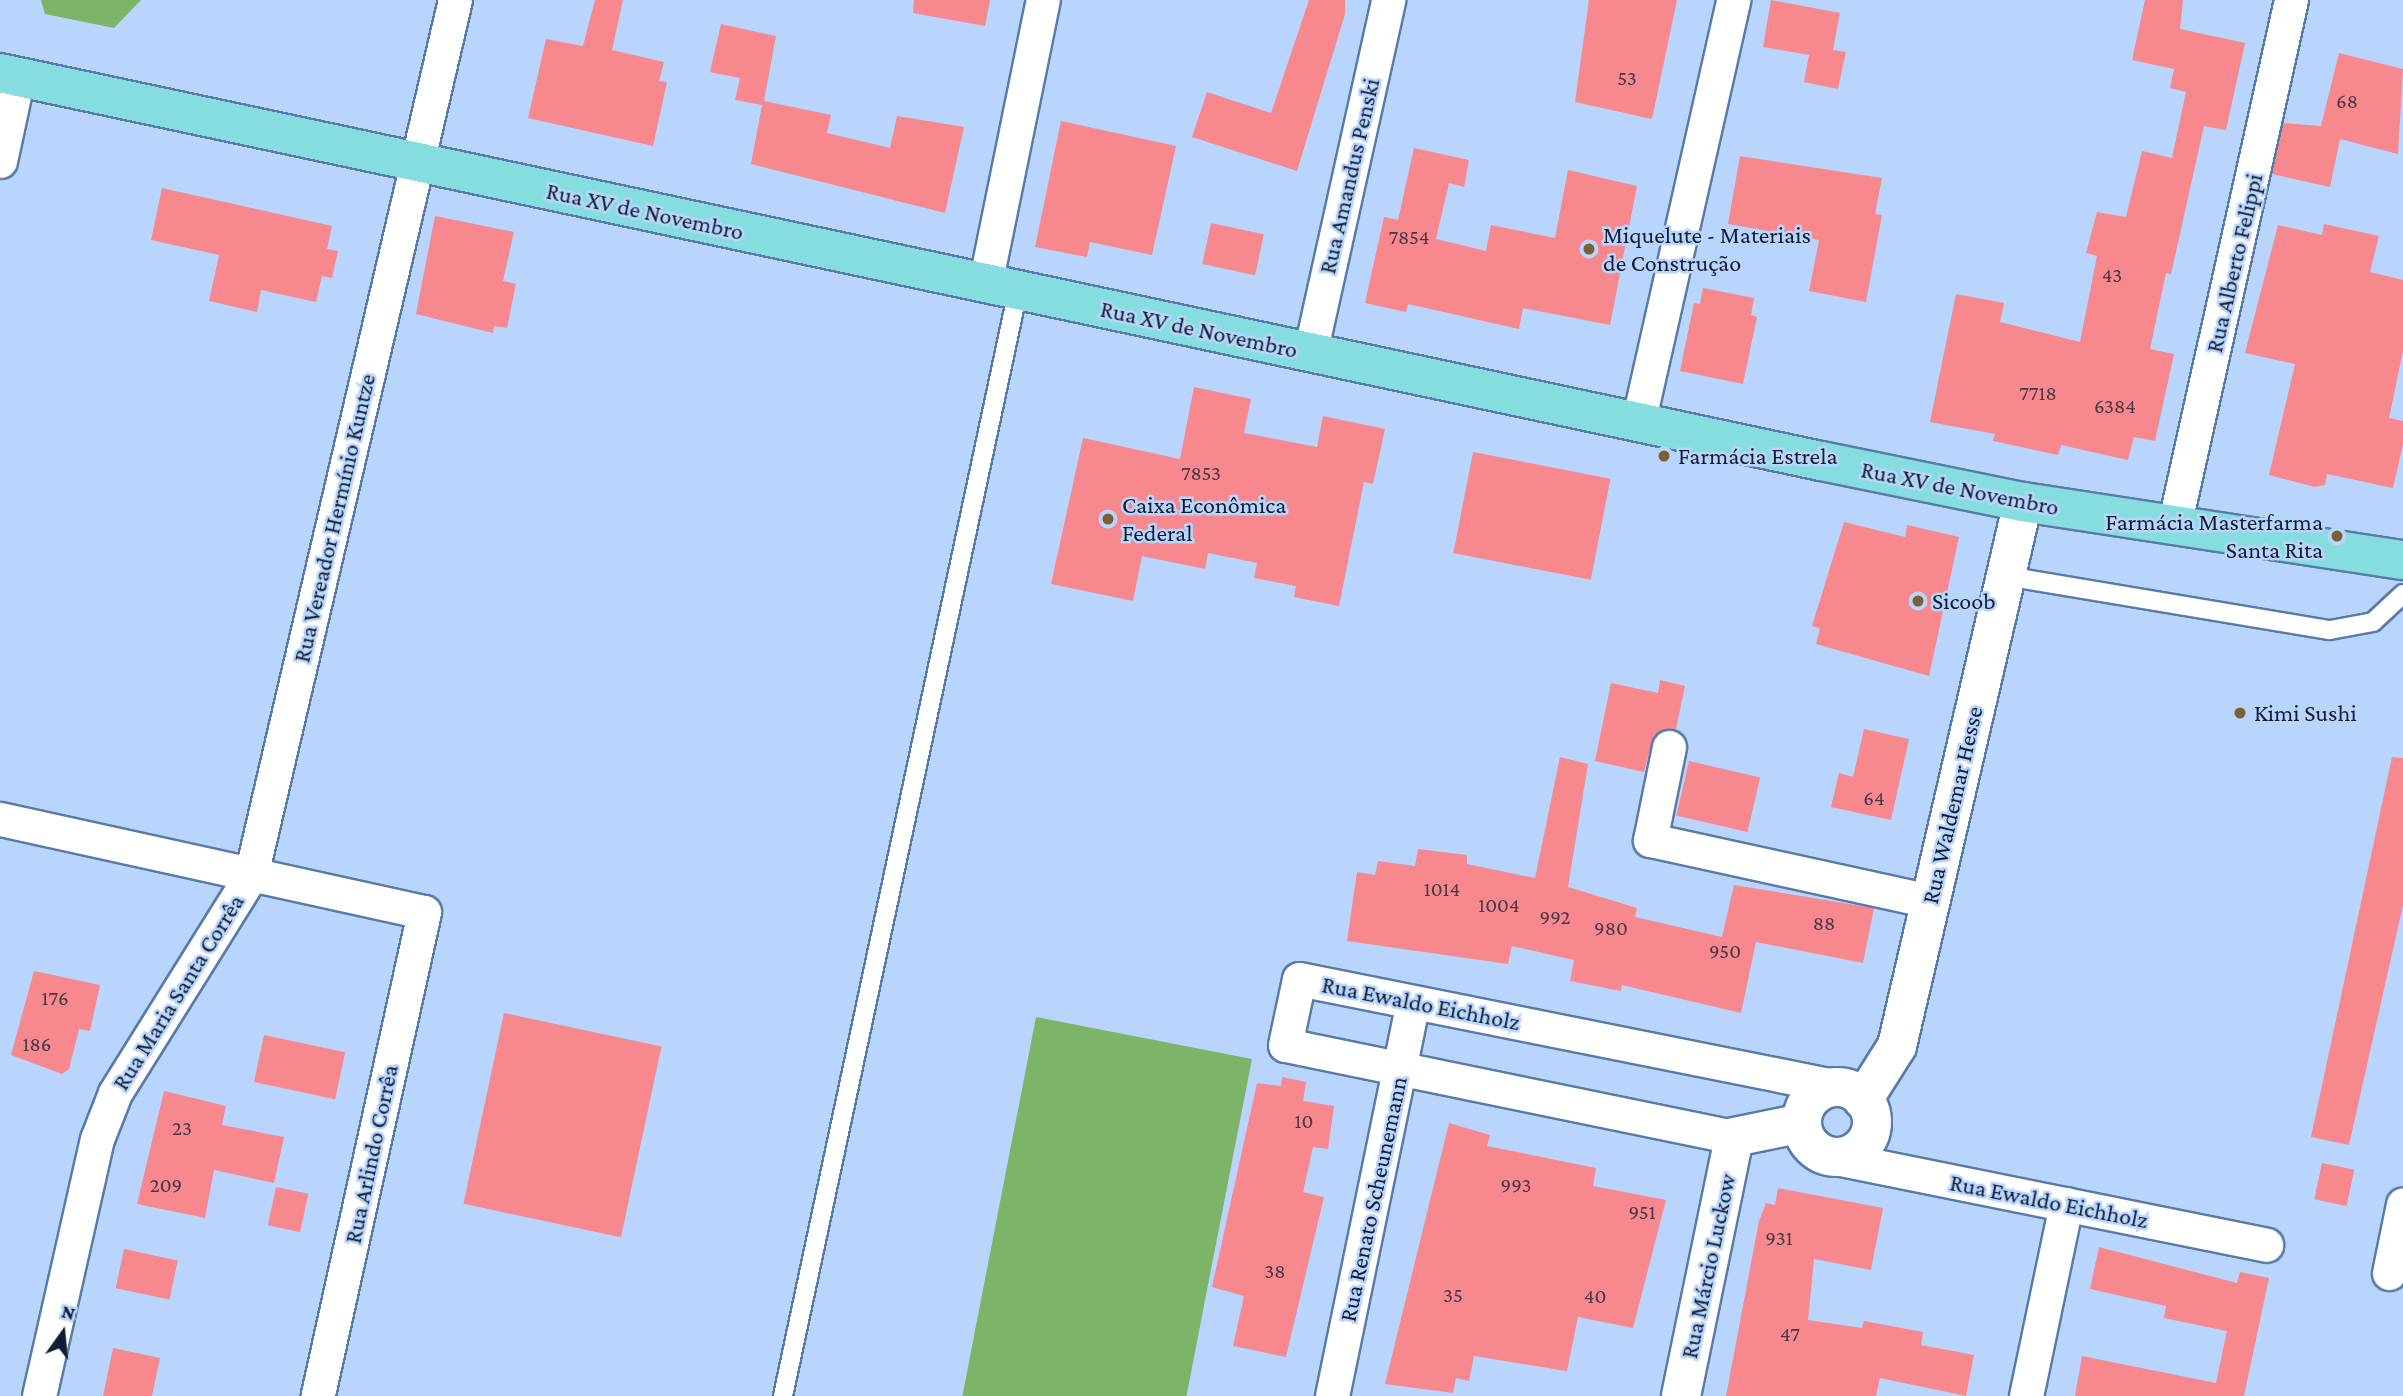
<!DOCTYPE html>
<html>
<head>
<meta charset="utf-8">
<style>
  body { margin:0 }
  #map { position:relative; width:2403px; height:1396px; overflow:hidden; background:#b9d5fe; font-family:"Crimson Pro",serif }
  div>[style] { position:absolute }
  [style*='--x'] { left:calc(var(--x)*1px); top:calc(var(--y)*1px); width:calc(var(--w)*1px); rotate:calc(var(--a)*1deg) }
  .green>* { inset:0; background:#7db568; transform-origin:0 0 }
  .building>* { inset:0; background:#f7888e; transform-origin:0 0 }
  .roads { filter:drop-shadow(2px 0 #5a7aa8) drop-shadow(-2px 0 #5a7aa8) drop-shadow(0 2px #5a7aa8) drop-shadow(0 -2px #5a7aa8) }
  .service>* { height:18px; margin:-9px; padding:0 9px; transform-origin:9px; border-radius:9px; background:#fff }
  .minor>* { height:33px; margin:-16.5px; padding:0 16.5px; transform-origin:16.5px; border-radius:16.5px; background:#fff }
  .tertiary>* { height:38px; margin:-19px; padding:0 19px; transform-origin:19px; border-radius:19px; background:#fff }
  .tertiary>.ring { margin:-19px; padding:0; box-sizing:content-box; background:none; border:38px solid #fff; border-radius:50% }
  .primary>* { height:38px; margin:-19px; padding:0 19px; transform-origin:19px; border-radius:19px; background:#85dddf }
  .dots>* { width:19px; height:19px; translate:-50% -50%; box-sizing:border-box; border:4px solid #b9d5fe; border-radius:50% }
  span { translate:-50% -50%; white-space:nowrap; text-align:center; line-height:1.15; -webkit-text-stroke:5px #b9d5fe; paint-order:stroke }
  .number-label { font-size:21px; color:#4a3848 }
  .number-label span { -webkit-text-stroke-width:0 }
  .street-label { font-size:24px; color:#111d30 }
  .poi-label { font-size:24px; color:#111d30 }
  .left { translate:0 -50%; text-align:left }
  .right { translate:-100% -50%; text-align:right }
  .north { position:absolute; left:28px; top:1298px; width:70px; height:70px; -webkit-text-stroke:5px #b9d5fe; paint-order:stroke; rotate:15deg; font-size:19px; font-weight:700; line-height:28px; text-align:center; color:#111d30 }
  .north::after { content:''; display:block; margin:auto; width:24px; height:32px; background:#111d30; clip-path:polygon(50% 0,100% 100%,50% 72%,0 100%) }
</style>
</head>
<body>
<div id="map">
  <div class="green">
    <i style="clip-path:polygon(41px 0,141px 0,114px 28px,45px 14px)"></i>
    <i style="left:1036px;top:1017px;width:220px;height:386px;rotate:11deg"></i>
  </div>
  <div class="building">
    <i style="clip-path:polygon(595px 0,623px 0,612px 50px,664px 62px,659px 81px,667px 82px,653px 146px,528px 118px,546px 39px,583px 46px)"></i>
    <i style="clip-path:polygon(914px 0,990px 0,985px 26px,913px 13px)"></i>
    <i style="clip-path:polygon(1309px 0,1345px 0,1345px 14px,1297px 171px,1192px 137px,1207px 92px,1271px 113px)"></i>
    <i style="clip-path:polygon(1589px 0,1677px 0,1652px 119px,1575px 102px)"></i>
    <i style="clip-path:polygon(1771px 0,1840px 13px,1833px 50px,1846px 52px,1838px 89px,1804px 82px,1809px 55px,1763px 47px)"></i>
    <i style="clip-path:polygon(2145px 0,2183px 0,2180px 29px,2245px 43px,2226px 130px,2204px 126px,2171px 274px,2166px 273px,2150px 349px,2174px 354px,2155px 441px,2134px 437px,2128px 460px,2061px 445px,2058px 455px,1993px 441px,1995px 434px,1930px 422px,1956px 294px,2004px 303px,2000px 322px,2080px 342px,2097px 256px,2086px 253px,2097px 212px,2126px 217px,2142px 151px,2172px 158px,2186px 92px,2170px 88px,2174px 69px,2132px 60px)"></i>
    <i style="clip-path:polygon(721px 24px,776px 36px,764px 101px,831px 115px,827px 133px,890px 148px,897px 116px,964px 127px,945px 213px,751px 164px,762px 105px,735px 100px,740px 78px,710px 72px)"></i>
    <i style="clip-path:polygon(2339px 53px,2403px 69px,2398px 154px,2340px 139px,2330px 187px,2272px 174px,2283px 123px,2321px 126px)"></i>
    <i style="clip-path:polygon(1061px 121px,1176px 146px,1152px 255px,1090px 242px,1087px 257px,1035px 247px)"></i>
    <i style="clip-path:polygon(1414px 148px,1469px 160px,1464px 187px,1449px 183px,1436px 239px,1486px 251px,1491px 225px,1555px 238px,1568px 170px,1637px 186px,1610px 325px,1523px 308px,1519px 329px,1408px 304px,1406px 312px,1365px 303px,1384px 217px,1398px 220px)"></i>
    <i style="clip-path:polygon(1740px 156px,1882px 178px,1875px 214px,1882px 215px,1866px 302px,1809px 291px,1819px 240px,1728px 224px)"></i>
    <i style="clip-path:polygon(162px 188px,332px 226px,327px 249px,338px 251px,332px 278px,322px 276px,316px 302px,261px 290px,257px 312px,209px 301px,219px 255px,151px 240px)"></i>
    <i style="clip-path:polygon(435px 216px,514px 232px,503px 281px,516px 284px,507px 328px,494px 326px,493px 333px,416px 314px)"></i>
    <i style="left:1211px;top:223px;width:54px;height:42px;rotate:12deg"></i>
    <i style="clip-path:polygon(2324px 224px,2379px 236px,2370px 272px,2403px 280px,2403px 351px,2389px 418px,2403px 421px,2403px 444px,2393px 488px,2327px 474px,2325px 485px,2315px 487px,2269px 475px,2295px 364px,2245px 353px,2278px 225px,2322px 235px)"></i>
    <i style="clip-path:polygon(1703px 288px,1754px 298px,1751px 315px,1757px 317px,1743px 384px,1680px 371px,1694px 303px,1700px 304px)"></i>
    <i style="clip-path:polygon(1194px 387px,1251px 399px,1244px 433px,1317px 447px,1323px 416px,1385px 429px,1373px 484px,1364px 482px,1339px 606px,1294px 597px,1296px 586px,1254px 578px,1257px 563px,1208px 553px,1205px 569px,1142px 556px,1133px 601px,1051px 584px,1083px 438px,1180px 459px)"></i>
    <i style="left:1473px;top:452px;width:140px;height:103px;rotate:11deg"></i>
    <i style="clip-path:polygon(1844px 522px,1905px 537px,1907px 525px,1959px 537px,1929px 676px,1816px 644px,1820px 628px,1812px 626px)"></i>
    <i style="clip-path:polygon(1660px 680px,1685px 686px,1676px 729px,1654px 735px,1644px 772px,1595px 761px,1611px 683px,1658px 693px)"></i>
    <i style="clip-path:polygon(1864px 729px,1909px 739px,1891px 820px,1831px 807px,1839px 773px,1853px 777px)"></i>
    <i style="clip-path:polygon(1560px 757px,1588px 764px,1568px 887px,1637px 908px,1635px 917px,1722px 937px,1734px 885px,1874px 908px,1863px 963px,1756px 942px,1741px 1013px,1622px 985px,1621px 991px,1570px 981px,1574px 960px,1512px 946px,1508px 964px,1347px 941px,1357px 872px,1375px 875px,1378px 861px,1415px 866px,1418px 849px,1467px 855px,1467px 864px,1535px 878px)"></i>
    <i style="clip-path:polygon(2392px 757px,2403px 758px,2403px 905px,2349px 1145px,2311px 1137px)"></i>
    <i style="left:1689px;top:761px;width:73px;height:56px;rotate:13deg"></i>
    <i style="clip-path:polygon(34px 971px,100px 985px,90px 1031px,79px 1029px,69px 1069px,62px 1074px,11px 1055px)"></i>
    <i style="left:504px;top:1013px;width:161px;height:195px;rotate:12deg"></i>
    <i style="left:264px;top:1035px;width:83px;height:48px;rotate:12deg"></i>
    <i style="clip-path:polygon(1282px 1077px,1306px 1082px,1303px 1101px,1334px 1106px,1328px 1149px,1313px 1147px,1303px 1192px,1324px 1197px,1286px 1357px,1233px 1346px,1244px 1296px,1212px 1287px,1257px 1083px,1281px 1086px)"></i>
    <i style="clip-path:polygon(164px 1091px,226px 1106px,222px 1125px,284px 1137px,274px 1183px,214px 1170px,205px 1218px,137px 1204px)"></i>
    <i style="clip-path:polygon(1449px 1123px,1490px 1135px,1487px 1146px,1596px 1168px,1593px 1186px,1666px 1200px,1633px 1328px,1578px 1317px,1567px 1371px,1474px 1356px,1469px 1381px,1456px 1378px,1453px 1393px,1385px 1384px)"></i>
    <i style="left:2322px;top:1163px;width:33px;height:37px;rotate:12deg"></i>
    <i style="left:276px;top:1187px;width:33px;height:39px;rotate:12deg"></i>
    <i style="clip-path:polygon(1778px 1188px,1883px 1208px,1871px 1270px,1814px 1259px,1808px 1320px,1862px 1328px,1864px 1321px,1923px 1332px,1921px 1345px,1974px 1355px,1966px 1396px,1880px 1378px,1876px 1396px,1726px 1396px,1759px 1221px,1766px 1203px,1775px 1205px)"></i>
    <i style="clip-path:polygon(2099px 1247px,2237px 1283px,2240px 1272px,2269px 1278px,2244px 1396px,2075px 1396px,2082px 1356px,2216px 1383px,2227px 1331px,2164px 1318px,2166px 1306px,2090px 1289px)"></i>
    <i style="left:124px;top:1249px;width:55px;height:40px;rotate:12deg"></i>
    <i style="clip-path:polygon(113px 1348px,160px 1358px,152px 1396px,103px 1396px)"></i>
  </div>
  <div class="roads">
    <div class="service">
      <i style="--x:2006;--y:576;--w:328;--a:9.5"></i>
      <i style="--x:2330;--y:630;--w:44;--a:-10.5"></i>
      <i style="--x:2373;--y:622;--w:41;--a:-43"></i>
      <i style="--x:783;--y:1396;--w:1131;--a:-78"></i>
    </div>
    <div class="minor">
      <i style="--x:0;--y:161;--w:86;--a:-77.9"></i>
      <i style="--x:985;--y:284;--w:290;--a:-78.5"></i>
      <i style="--x:1310;--y:353;--w:362;--a:-77.5"></i>
      <i style="--x:1638;--y:423;--w:434;--a:-77.3"></i>
      <i style="--x:2174;--y:526;--w:539;--a:-77.46"></i>
      <i style="--x:1669;--y:747;--w:95;--a:101.5"></i>
      <i style="--x:1650;--y:840;--w:287;--a:12.3"></i>
      <i style="--x:0;--y:819;--w:434;--a:12.4"></i>
      <i style="--x:424;--y:912;--w:495;--a:102.4"></i>
      <i style="--x:1734;--y:1137;--w:458;--a:-168.4"></i>
      <i style="--x:1285;--y:1045;--w:67;--a:-78"></i>
      <i style="--x:1299;--y:979;--w:551;--a:11.31"></i>
      <i style="--x:1831;--y:1157;--w:444;--a:11.4"></i>
      <i style="--x:2389;--y:1273;--w:70;--a:-78.5"></i>
      <i style="--x:39;--y:1396;--w:263;--a:-77.3"></i>
      <i style="--x:97;--y:1139;--w:49;--a:-68.6"></i>
      <i style="--x:115;--y:1093;--w:257;--a:-58"></i>
      <i style="--x:251;--y:875;--w:898;--a:-76.88"></i>
      <i style="--x:1332;--y:1396;--w:402;--a:-78.4"></i>
      <i style="--x:2026;--y:1396;--w:196;--a:-78.2"></i>
    </div>
    <div class="tertiary">
      <i class="ring" style="left:1802px;top:1087px;width:32px;height:32px"></i>
      <i style="--x:1863;--y:1100;--w:64;--a:-57.8"></i>
      <i style="--x:1897;--y:1046;--w:558;--a:-76.96"></i>
      <i style="--x:1681;--y:1396;--w:264;--a:-78.4"></i>
      <i style="--x:1734;--y:1137;--w:69;--a:-11.6"></i>
    </div>
    <div class="primary">
      <i style="--x:0;--y:73;--w:1862;--a:12.03"></i>
      <i style="--x:1821;--y:461;--w:206;--a:11.5"></i>
      <i style="--x:2023;--y:502;--w:384;--a:8.7"></i>
    </div>
  </div>
  <div class="dots">
    <i style="left:1589px;top:249px;background:#7c6033"></i>
    <i style="left:1664px;top:456px;background:#7c6033"></i>
    <i style="left:1108px;top:519px;background:#7c6033"></i>
    <i style="left:2337px;top:536px;background:#7c6033"></i>
    <i style="left:1918px;top:601px;background:#7c6033"></i>
    <i style="left:2240px;top:713px;background:#7c6033"></i>
  </div>
  <div class="number-label">
    <span style="left:1627px;top:78px">53</span>
    <span style="left:2347px;top:101px">68</span>
    <span style="left:1409px;top:237px">7854</span>
    <span style="left:2112px;top:275px">43</span>
    <span style="left:2038px;top:393px">7718</span>
    <span style="left:2115px;top:406px">6384</span>
    <span style="left:1201px;top:473px">7853</span>
    <span style="left:1874px;top:798px">64</span>
    <span style="left:1442px;top:889px">1014</span>
    <span style="left:1499px;top:905px">1004</span>
    <span style="left:1555px;top:917px">992</span>
    <span style="left:1824px;top:923px">88</span>
    <span style="left:1611px;top:928px">980</span>
    <span style="left:1725px;top:951px">950</span>
    <span style="left:55px;top:998px">176</span>
    <span style="left:37px;top:1044px">186</span>
    <span style="left:1304px;top:1121px">10</span>
    <span style="left:182px;top:1128px">23</span>
    <span style="left:166px;top:1185px">209</span>
    <span style="left:1516px;top:1185px">993</span>
    <span style="left:1642px;top:1212px">951</span>
    <span style="left:1779px;top:1238px">931</span>
    <span style="left:1275px;top:1271px">38</span>
    <span style="left:1453px;top:1295px">35</span>
    <span style="left:1595px;top:1296px">40</span>
    <span style="left:1790px;top:1334px">47</span>
  </div>
  <div class="street-label">
    <span style="left:1349px;top:176px;rotate:-77deg">Rua Amandus Penski</span>
    <span style="left:645px;top:211px;rotate:12deg">Rua XV de Novembro</span>
    <span style="left:2234px;top:263px;rotate:-77deg">Rua Alberto Felippi</span>
    <span style="left:1199px;top:329px;rotate:12deg">Rua XV de Novembro</span>
    <span style="left:1960px;top:488px;rotate:11deg">Rua XV de Novembro</span>
    <span style="left:334px;top:518px;rotate:-77deg">Rua Vereador Hermínio Kuntze</span>
    <span style="left:1952px;top:805px;rotate:-77deg">Rua Waldemar Hesse</span>
    <span style="left:178px;top:992px;rotate:-58deg">Rua Maria Santa Corrêa</span>
    <span style="left:1421px;top:1003px;rotate:11deg">Rua Ewaldo Eichholz</span>
    <span style="left:371px;top:1154px;rotate:-78deg">Rua Arlindo Corrêa</span>
    <span style="left:1373px;top:1199px;rotate:-78deg">Rua Renato Scheunemann</span>
    <span style="left:2049px;top:1201px;rotate:11deg">Rua Ewaldo Eichholz</span>
    <span style="left:1708px;top:1266px;rotate:-78deg">Rua Márcio Luckow</span>
  </div>
  <div class="poi-label">
    <span class="left" style="left:1603px;top:249px">Miquelute - Materiais<br>de Construção</span>
    <span class="left" style="left:1678px;top:456px">Farmácia Estrela</span>
    <span class="left" style="left:1122px;top:519px">Caixa Econômica<br>Federal</span>
    <span class="right" style="left:2323px;top:536px">Farmácia Masterfarma<br>Santa Rita</span>
    <span class="left" style="left:1932px;top:601px">Sicoob</span>
    <span class="left" style="left:2254px;top:713px">Kimi Sushi</span>
  </div>
  <div class="north">N</div>
</div>
</body>
</html>
